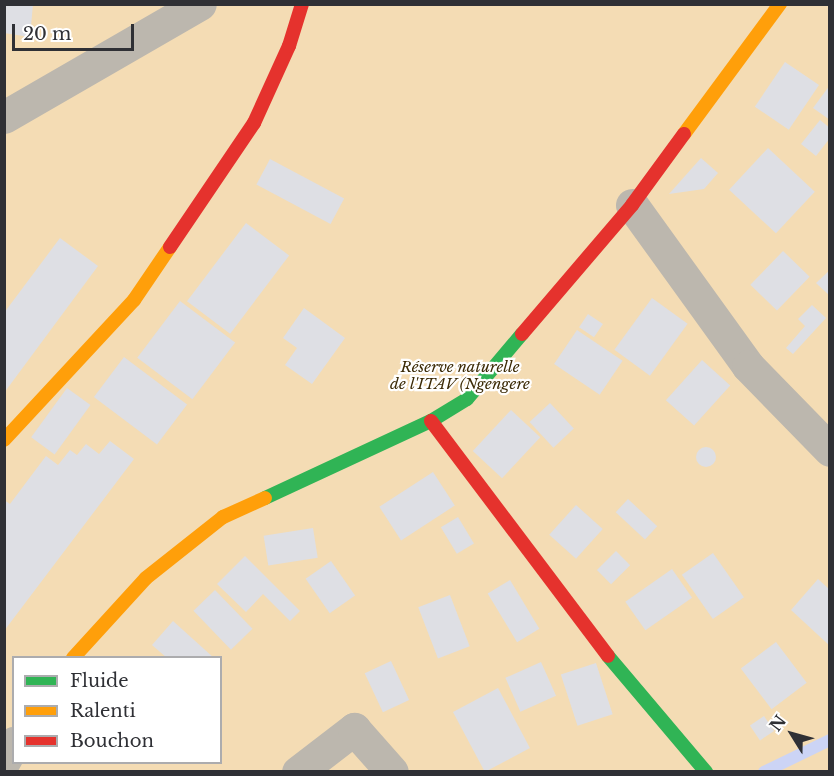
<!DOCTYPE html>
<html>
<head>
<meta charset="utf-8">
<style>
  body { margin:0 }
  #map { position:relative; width:834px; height:776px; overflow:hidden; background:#f7f8fd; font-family:"Libre Baskerville",serif }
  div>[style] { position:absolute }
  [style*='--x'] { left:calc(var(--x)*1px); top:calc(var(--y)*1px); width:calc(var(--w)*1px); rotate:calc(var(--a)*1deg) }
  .green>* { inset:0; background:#f4dcb4 }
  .stream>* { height:12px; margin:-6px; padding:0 6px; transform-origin:6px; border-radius:6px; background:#ccd4f5 }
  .building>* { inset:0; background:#dedfe4; transform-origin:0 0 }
  .round { border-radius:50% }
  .street>* { height:33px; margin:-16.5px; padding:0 16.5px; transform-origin:16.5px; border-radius:16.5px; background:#bcb7ae }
  .fast>* { height:14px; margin:-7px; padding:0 7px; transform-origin:7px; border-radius:7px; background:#30b455 }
  .slow>* { height:14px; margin:-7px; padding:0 7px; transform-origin:7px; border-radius:7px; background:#ff9f0a }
  .jam>* { height:14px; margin:-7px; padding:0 7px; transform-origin:7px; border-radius:7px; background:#e5322d }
  span { translate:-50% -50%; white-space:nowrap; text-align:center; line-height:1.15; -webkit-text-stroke:4.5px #fff; paint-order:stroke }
  .park-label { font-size:15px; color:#3b2a05; font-style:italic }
  .frame { position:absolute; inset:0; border:6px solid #2f3035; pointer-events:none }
  .legend { position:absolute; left:12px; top:656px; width:210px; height:108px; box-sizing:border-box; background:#fff; border:2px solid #acacae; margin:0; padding:8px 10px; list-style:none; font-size:18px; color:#2f3035 }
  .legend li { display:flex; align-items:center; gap:12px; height:30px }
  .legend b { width:30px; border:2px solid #acacae }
  .north { position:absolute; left:762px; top:704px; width:60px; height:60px; -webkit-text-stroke:4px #fff; paint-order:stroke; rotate:307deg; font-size:16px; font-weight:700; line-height:24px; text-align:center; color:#2f3035 }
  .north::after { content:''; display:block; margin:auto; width:21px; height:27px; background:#2f3035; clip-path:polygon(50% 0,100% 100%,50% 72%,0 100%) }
  .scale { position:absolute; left:12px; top:24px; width:122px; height:27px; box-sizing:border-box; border:3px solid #2f3035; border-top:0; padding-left:8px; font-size:18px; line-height:21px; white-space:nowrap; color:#2f3035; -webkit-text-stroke:4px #fff; paint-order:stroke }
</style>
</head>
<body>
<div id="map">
  <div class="green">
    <i style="clip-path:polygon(evenodd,5px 5px,829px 5px,829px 771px,5px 772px,5px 5px,14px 658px,220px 658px,220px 762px,14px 762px,14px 658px)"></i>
  </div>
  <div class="stream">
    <i style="--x:764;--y:772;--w:73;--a:-25.9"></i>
  </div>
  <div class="building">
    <i style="clip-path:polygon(4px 4px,33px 4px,30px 37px,4px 33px)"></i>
    <i style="left:785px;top:62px;width:41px;height:54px;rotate:34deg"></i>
    <i style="clip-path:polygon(830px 85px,830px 120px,813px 108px)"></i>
    <i style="clip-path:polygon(820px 120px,830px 128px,830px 138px,816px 156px,801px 144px)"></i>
    <i style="left:768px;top:148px;width:64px;height:57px;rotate:43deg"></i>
    <i style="clip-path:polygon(701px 158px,718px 173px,704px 189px,669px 194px)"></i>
    <i style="left:270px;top:159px;width:84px;height:29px;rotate:28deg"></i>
    <i style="left:246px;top:223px;width:54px;height:98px;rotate:37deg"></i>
    <i style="clip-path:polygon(60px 238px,98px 266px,4px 393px,4px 313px)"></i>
    <i style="left:783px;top:251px;width:37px;height:47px;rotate:44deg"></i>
    <i style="clip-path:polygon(830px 270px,830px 296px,816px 283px)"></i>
    <i style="left:652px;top:298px;width:44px;height:64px;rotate:36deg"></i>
    <i style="left:180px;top:301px;width:69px;height:71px;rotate:37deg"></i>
    <i style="clip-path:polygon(812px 305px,826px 318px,793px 354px,786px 348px,805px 326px,798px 319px)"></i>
    <i style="clip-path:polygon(304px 308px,345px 338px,312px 384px,285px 365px,297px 348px,283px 338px)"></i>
    <i style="left:588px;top:314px;width:18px;height:16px;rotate:34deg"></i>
    <i style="left:577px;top:330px;width:55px;height:41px;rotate:34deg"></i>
    <i style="left:124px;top:357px;width:79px;height:50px;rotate:37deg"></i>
    <i style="left:702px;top:360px;width:38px;height:54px;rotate:42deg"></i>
    <i style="left:67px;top:388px;width:29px;height:61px;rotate:36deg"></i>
    <i style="left:550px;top:403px;width:35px;height:28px;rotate:47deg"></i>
    <i style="left:511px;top:410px;width:40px;height:56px;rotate:43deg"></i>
    <i style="clip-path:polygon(110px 441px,134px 459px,4px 631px,4px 500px,10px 504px,46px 456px,58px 465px,70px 450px,77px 455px,86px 444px,99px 454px)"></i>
    <i class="round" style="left:696px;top:447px;width:20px;height:20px"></i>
    <i style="left:433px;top:472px;width:40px;height:64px;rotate:57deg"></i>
    <i style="left:628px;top:499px;width:40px;height:18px;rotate:43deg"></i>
    <i style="left:576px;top:505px;width:36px;height:40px;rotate:42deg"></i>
    <i style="left:458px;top:517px;width:31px;height:20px;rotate:59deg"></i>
    <i style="left:313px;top:528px;width:30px;height:50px;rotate:81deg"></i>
    <i style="left:616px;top:551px;width:20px;height:27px;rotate:45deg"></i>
    <i style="left:713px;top:553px;width:54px;height:38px;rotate:55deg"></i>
    <i style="clip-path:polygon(245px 556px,300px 611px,290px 621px,263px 594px,246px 612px,217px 584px)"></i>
    <i style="left:331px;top:561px;width:42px;height:31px;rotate:55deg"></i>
    <i style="left:672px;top:569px;width:35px;height:57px;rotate:55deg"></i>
    <i style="clip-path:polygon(818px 579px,830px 590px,830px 646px,791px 610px)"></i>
    <i style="left:510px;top:580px;width:57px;height:26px;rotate:59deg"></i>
    <i style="left:215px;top:590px;width:54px;height:30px;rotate:46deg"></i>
    <i style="left:450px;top:595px;width:55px;height:34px;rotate:69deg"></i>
    <i style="clip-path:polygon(173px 621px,214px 658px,167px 658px,152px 645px)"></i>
    <i style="left:776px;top:642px;width:51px;height:44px;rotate:53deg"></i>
    <i style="left:391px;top:661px;width:43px;height:29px;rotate:65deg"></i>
    <i style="left:541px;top:662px;width:37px;height:39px;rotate:66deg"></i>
    <i style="left:596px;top:663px;width:54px;height:37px;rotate:72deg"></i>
    <i style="left:498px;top:688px;width:68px;height:51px;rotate:62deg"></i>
    <i style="left:764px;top:716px;width:18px;height:17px;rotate:56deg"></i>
  </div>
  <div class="street">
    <i style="--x:4;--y:117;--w:226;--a:-30"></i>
    <i style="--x:632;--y:205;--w:198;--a:54.2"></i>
    <i style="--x:748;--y:366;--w:117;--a:45.7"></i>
    <i style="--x:4;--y:761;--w:21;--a:-61"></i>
    <i style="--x:298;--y:772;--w:71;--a:-37.5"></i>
    <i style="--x:354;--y:729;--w:57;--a:48.5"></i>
  </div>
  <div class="fast">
    <i style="--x:265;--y:498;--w:183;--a:-24.9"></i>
    <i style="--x:431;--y:421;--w:42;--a:-31.4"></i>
    <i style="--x:467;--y:399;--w:85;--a:-49.8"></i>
    <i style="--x:608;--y:656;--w:152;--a:49.8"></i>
  </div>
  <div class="slow">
    <i style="--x:684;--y:134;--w:162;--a:-53.6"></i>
    <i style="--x:4;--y:440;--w:191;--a:-47.1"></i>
    <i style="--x:134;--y:300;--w:64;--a:-55.8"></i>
    <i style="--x:73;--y:658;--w:108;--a:-47.6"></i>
    <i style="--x:146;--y:578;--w:98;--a:-38.4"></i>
    <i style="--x:223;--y:517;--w:46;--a:-24.3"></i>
  </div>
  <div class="jam">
    <i style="--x:170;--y:247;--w:150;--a:-55.9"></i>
    <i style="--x:254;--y:123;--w:85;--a:-65.6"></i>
    <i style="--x:289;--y:46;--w:44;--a:-72.8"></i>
    <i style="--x:522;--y:334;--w:170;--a:-49.5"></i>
    <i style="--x:632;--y:205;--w:88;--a:-53.8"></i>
    <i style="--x:431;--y:421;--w:294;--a:53"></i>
  </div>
  <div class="park-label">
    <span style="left:460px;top:375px">Réserve naturelle<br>de l'ITAV (Ngengere</span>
  </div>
  <div class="frame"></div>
  <ul class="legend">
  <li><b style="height:8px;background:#30b455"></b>Fluide</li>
  <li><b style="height:8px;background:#ff9f0a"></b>Ralenti</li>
  <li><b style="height:8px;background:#e5322d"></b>Bouchon</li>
  </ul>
  <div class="north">N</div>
  <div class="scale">20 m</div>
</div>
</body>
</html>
